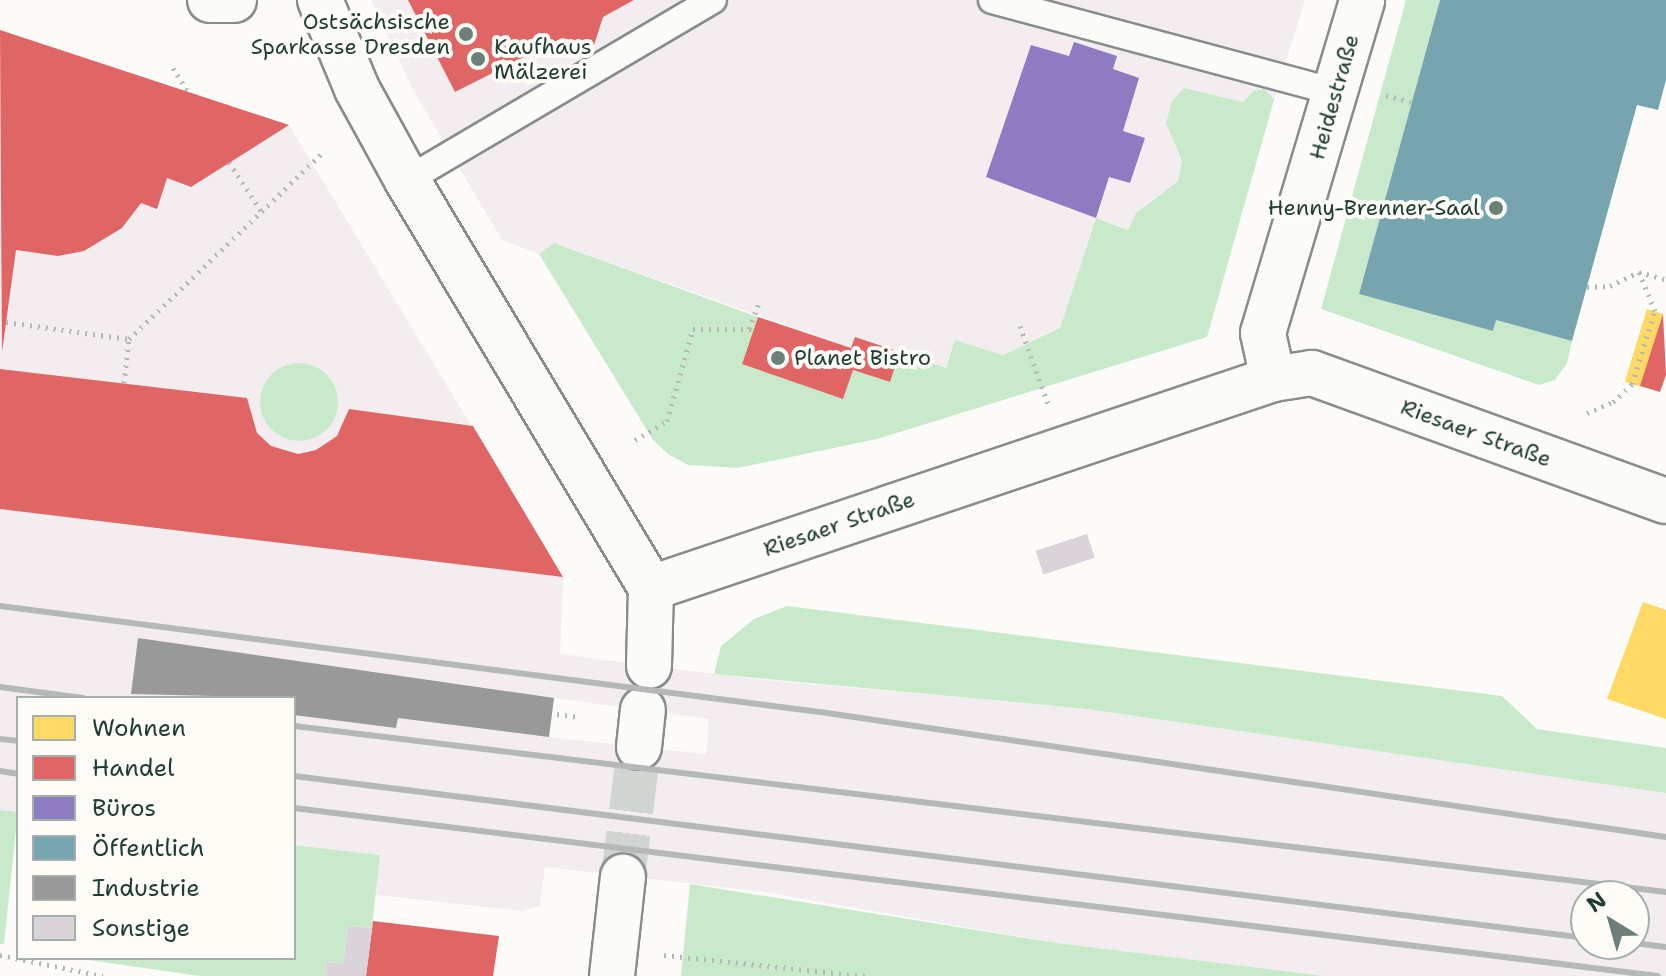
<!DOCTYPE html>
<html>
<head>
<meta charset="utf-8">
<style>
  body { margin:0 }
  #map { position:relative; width:1666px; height:976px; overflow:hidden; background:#fcfbf8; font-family:"Shantell Sans",sans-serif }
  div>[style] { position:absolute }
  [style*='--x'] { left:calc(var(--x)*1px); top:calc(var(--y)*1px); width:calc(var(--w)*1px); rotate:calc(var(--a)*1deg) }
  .built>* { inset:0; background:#f4edf0 }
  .green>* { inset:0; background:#c9eaca; transform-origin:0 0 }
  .round { border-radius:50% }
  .homes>* { inset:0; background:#ffd966; transform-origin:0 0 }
  .shops>* { inset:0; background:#e06666 }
  .offices>* { inset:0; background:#8e7cc3 }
  .public>* { inset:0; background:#76a5af }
  .industry>* { inset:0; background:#999 }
  .building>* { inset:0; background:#dad3d9; transform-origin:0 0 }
  .secondary-tunnel>* { height:44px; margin-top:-22px; transform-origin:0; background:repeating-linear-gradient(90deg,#d0d5d1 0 44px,transparent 0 66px) }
  .path>* { height:5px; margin-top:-2.5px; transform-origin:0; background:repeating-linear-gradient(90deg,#b5b8b6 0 2px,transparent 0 8px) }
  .roads { filter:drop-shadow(2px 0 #888d8a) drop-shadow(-2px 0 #888d8a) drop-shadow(0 2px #888d8a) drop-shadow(0 -2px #888d8a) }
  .lane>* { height:26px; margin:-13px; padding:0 13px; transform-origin:13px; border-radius:13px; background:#fbfbf9 }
  .street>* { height:44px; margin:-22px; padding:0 22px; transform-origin:22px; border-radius:22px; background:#fbfbf9 }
  .secondary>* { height:44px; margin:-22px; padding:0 22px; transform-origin:22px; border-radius:22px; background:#fbfbf9 }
  .rail>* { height:6px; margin:-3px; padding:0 3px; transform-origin:3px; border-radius:3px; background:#b5b8b6 }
  .dots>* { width:22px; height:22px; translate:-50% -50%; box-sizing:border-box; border:4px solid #fdfcf7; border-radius:50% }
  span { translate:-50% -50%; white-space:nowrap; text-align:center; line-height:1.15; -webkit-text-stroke:8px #fdfcf7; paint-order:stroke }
  .poi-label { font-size:22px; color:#1f3d34 }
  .right { translate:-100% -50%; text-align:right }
  .left { translate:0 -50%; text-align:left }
  .street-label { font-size:22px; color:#1f3d34 }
  .legend { position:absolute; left:16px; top:696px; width:280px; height:264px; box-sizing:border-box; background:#fdfcf7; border:2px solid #a4b0a9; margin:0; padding:10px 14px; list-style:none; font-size:24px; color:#1f3d34 }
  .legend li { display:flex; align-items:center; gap:16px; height:40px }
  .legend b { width:40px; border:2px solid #a4b0a9 }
  .north { position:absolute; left:1570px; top:880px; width:80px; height:80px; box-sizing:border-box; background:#fdfcf7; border:2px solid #a4b0a9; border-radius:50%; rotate:323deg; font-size:22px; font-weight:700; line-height:32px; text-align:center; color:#1f3d34 }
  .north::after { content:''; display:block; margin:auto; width:28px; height:36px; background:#6c8079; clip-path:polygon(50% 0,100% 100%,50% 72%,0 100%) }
</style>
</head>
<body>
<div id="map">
  <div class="built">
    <i style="clip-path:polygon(371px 0,1305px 0,1274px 100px,1265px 89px,1253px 91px,1243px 102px,1184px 88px,1173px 142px,1182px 161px,1178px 181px,1145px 205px,1128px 230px,1096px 218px,1060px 328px,1003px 355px,956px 340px,947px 368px,855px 337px,851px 348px,554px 243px,539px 254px,502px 240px,412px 88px)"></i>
    <i style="clip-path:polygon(evenodd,0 30px,289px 125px,563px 577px,560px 654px,753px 679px,1087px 709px,1666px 793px,1666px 976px,1324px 976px,1057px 943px,764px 892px,545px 867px,540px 906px,522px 911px,376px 895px,380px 855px,294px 845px,294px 698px,18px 698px,18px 812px,0 810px,0 30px,554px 698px,709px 719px,706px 754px,549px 737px,554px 698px,0 30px,1586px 896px,1634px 896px,1634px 944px,1586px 944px,1586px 896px)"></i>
  </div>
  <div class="green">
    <i style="clip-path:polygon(1406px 0,1440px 0,1359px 294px,1493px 331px,1496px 320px,1572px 341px,1567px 363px,1555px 380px,1539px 385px,1321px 309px)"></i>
    <i style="clip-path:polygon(1184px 88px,1243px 102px,1253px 91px,1265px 89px,1274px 100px,1207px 337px,877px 439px,738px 468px,688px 465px,668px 454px,653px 440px,539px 254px,554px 243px,758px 317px,742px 364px,853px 370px,890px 382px,900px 352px,946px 368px,955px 340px,1003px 355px,1060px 328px,1096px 218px,1128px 230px,1136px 213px,1178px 181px,1182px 161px,1166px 123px,1172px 101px)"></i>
    <i class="round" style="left:260px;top:363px;width:78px;height:78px"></i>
    <i style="clip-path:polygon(787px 606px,1502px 696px,1537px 729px,1666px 748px,1666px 793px,1087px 709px,714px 674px,721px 646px,754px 619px)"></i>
    <i style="left:0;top:810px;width:18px;height:133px;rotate:6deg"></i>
    <i style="clip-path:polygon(294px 845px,380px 855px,372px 928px,348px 926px,343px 964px,326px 962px,325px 976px,200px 976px,74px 958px,294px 958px)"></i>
    <i style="clip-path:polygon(690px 884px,1057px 943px,1324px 976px,681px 976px)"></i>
  </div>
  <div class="homes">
    <i style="left:1647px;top:309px;width:17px;height:76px;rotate:17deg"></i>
    <i style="clip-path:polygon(1643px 602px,1666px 610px,1666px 719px,1607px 699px)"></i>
  </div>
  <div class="shops">
    <i style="clip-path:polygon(408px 0,634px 0,603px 17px,594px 45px,562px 38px,455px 92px)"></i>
    <i style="clip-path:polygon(0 30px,289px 125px,191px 187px,167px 178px,157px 209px,141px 203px,122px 228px,84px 251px,58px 256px,16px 250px,2px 352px)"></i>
    <i style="clip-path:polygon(1663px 314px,1666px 375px,1660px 392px,1640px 386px)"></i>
    <i style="clip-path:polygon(758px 317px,851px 348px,855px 337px,900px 352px,890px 382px,853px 370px,843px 399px,742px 364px)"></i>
    <i style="clip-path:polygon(0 369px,247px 398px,257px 433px,271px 446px,298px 454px,316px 450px,337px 436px,349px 409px,473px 426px,563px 577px,0 509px)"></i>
    <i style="clip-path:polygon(373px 921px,499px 936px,493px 976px,366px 976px)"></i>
  </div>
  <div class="offices">
    <i style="clip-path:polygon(1074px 42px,1117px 56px,1113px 69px,1139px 78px,1123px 131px,1145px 138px,1130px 183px,1109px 177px,1096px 218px,986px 177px,1031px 45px,1069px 56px)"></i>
  </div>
  <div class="public">
    <i style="clip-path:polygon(1440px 0,1666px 0,1666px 80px,1658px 110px,1637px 105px,1572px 341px,1496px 320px,1493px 331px,1359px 294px)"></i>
  </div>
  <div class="industry">
    <i style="clip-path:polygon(138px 638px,554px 698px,549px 737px,398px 718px,396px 728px,294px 715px,294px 698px,131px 694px)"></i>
  </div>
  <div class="building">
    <i style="left:1087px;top:534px;width:25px;height:54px;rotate:72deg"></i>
    <i style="clip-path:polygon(348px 926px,372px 928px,366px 976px,325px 976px,326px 962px,343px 964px)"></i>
  </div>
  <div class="secondary-tunnel">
    <i style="--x:623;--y:877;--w:131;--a:-83"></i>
  </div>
  <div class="path">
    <i style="--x:173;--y:68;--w:31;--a:58"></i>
    <i style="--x:1386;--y:95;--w:26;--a:16"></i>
    <i style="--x:229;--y:162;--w:62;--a:56.8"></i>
    <i style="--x:1587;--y:287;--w:23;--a:-2"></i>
    <i style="--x:1610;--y:286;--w:32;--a:-26"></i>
    <i style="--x:1639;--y:272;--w:28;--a:15"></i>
    <i style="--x:6;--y:322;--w:124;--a:7.9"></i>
    <i style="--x:1020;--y:326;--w:83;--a:70.3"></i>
    <i style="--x:749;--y:329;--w:31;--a:-69"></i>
    <i style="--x:124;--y:383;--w:44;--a:-83.5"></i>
    <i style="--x:129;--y:339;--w:268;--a:-43.9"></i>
    <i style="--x:1587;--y:413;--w:28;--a:-23"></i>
    <i style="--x:1613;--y:402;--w:26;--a:-43"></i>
    <i style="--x:1632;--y:384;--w:77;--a:-72.5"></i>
    <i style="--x:1655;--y:311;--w:42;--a:-112.3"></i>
    <i style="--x:635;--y:440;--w:37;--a:-31"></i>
    <i style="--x:667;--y:421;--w:96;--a:-74.2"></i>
    <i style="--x:693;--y:329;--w:61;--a:0"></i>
    <i style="--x:557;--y:714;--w:22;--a:8"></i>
    <i style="--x:0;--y:955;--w:105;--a:11.5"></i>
    <i style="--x:664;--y:955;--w:202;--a:6"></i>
  </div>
  <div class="roads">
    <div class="lane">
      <i style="--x:992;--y:0;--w:356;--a:15"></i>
      <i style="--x:407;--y:180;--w:355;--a:-30.5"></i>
    </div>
    <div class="street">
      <i style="--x:210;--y:0;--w:24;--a:0"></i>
      <i style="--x:1273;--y:379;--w:47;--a:-102.3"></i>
      <i style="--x:1263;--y:333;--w:347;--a:-73.4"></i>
      <i style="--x:651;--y:588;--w:656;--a:-18.57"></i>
      <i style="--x:1273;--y:379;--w:39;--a:-9"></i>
      <i style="--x:1312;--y:373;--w:376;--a:19.9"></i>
    </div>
    <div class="secondary">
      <i style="--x:320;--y:0;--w:96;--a:67.4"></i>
      <i style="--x:357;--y:89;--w:104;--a:61.2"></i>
      <i style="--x:407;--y:180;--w:475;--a:59.1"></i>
      <i style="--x:651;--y:588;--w:78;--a:91.5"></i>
      <i style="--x:639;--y:747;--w:37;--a:-84"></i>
      <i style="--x:612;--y:976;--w:100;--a:-83.7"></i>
    </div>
  </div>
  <div class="rail">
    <i style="--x:0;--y:606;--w:834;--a:7.37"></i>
    <i style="--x:827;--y:713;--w:848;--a:8.41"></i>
    <i style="--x:0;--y:687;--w:84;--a:7.5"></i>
    <i style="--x:294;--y:726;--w:1382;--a:6.9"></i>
    <i style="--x:0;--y:739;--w:18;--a:6"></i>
    <i style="--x:0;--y:771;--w:18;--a:9"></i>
    <i style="--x:294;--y:776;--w:1302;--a:7.15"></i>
    <i style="--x:294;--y:808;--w:1374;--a:7.02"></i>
    <i style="--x:1634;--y:943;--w:32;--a:7"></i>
  </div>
  <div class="dots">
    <i style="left:466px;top:34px;background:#6c8079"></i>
    <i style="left:478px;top:59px;background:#6c8079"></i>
    <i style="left:1496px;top:208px;background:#6c8079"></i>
    <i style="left:778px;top:358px;background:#6c8079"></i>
  </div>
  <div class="poi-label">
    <span class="right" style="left:450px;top:34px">Ostsächsische<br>Sparkasse Dresden</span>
    <span class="left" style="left:494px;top:59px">Kaufhaus<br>Mälzerei</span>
    <span class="right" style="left:1480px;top:208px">Henny-Brenner-Saal</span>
    <span class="left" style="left:794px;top:358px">Planet Bistro</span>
  </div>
  <div class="street-label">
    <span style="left:1334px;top:97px;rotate:-74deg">Heidestraße</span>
    <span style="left:1476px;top:433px;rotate:20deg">Riesaer Straße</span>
    <span style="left:839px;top:524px;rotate:-19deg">Riesaer Straße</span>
  </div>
  <ul class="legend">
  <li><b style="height:22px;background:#ffd966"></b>Wohnen</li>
  <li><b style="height:22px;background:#e06666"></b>Handel</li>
  <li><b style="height:22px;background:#8e7cc3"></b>Büros</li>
  <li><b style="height:22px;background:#76a5af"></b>Öffentlich</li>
  <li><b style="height:22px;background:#999"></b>Industrie</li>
  <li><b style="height:22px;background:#dad3d9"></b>Sonstige</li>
  </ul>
  <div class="north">N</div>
</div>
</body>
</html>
